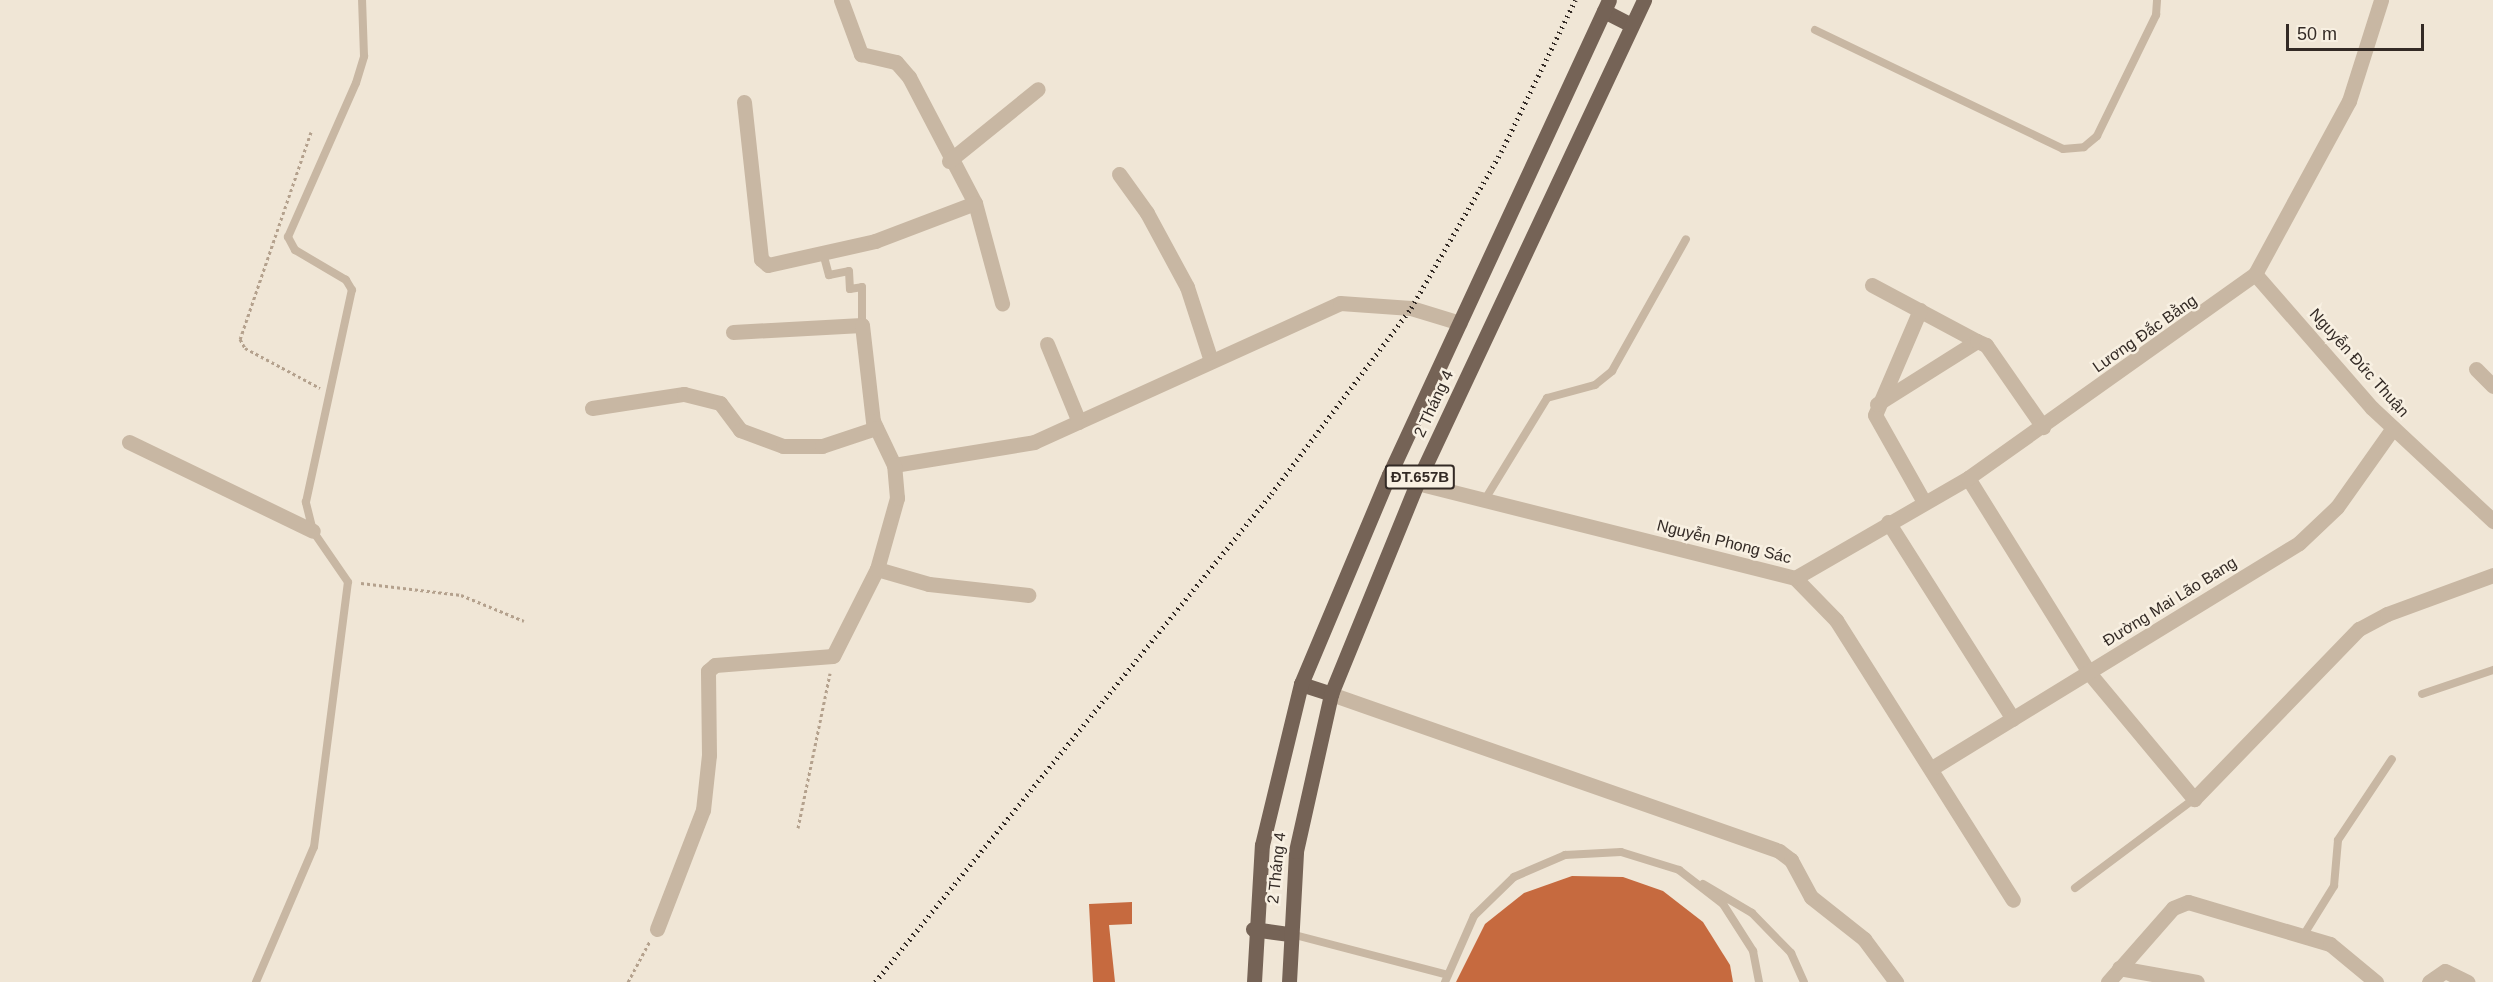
<!DOCTYPE html>
<html>
<head>
<meta charset="utf-8">
<style>
  body { margin:0 }
  #map { position:relative; width:2493px; height:982px; overflow:hidden; background:#f0e6d6; font-family:Arial,sans-serif }
  div>[style] { position:absolute }
  [style*='--x'] { left:calc(var(--x)*1px); top:calc(var(--y)*1px); width:calc(var(--w)*1px); rotate:calc(var(--a)*1deg) }
  .building>* { inset:0; background:#c66a3f }
  .path>* { height:3px; margin-top:-1.5px; transform-origin:0; background:repeating-linear-gradient(90deg,#b4a18d 0 3px,transparent 0 6px) }
  .lane>* { height:8px; margin:-4px; padding:0 4px; transform-origin:4px; border-radius:4px; background:#c8b7a3 }
  .street>* { height:15px; margin:-7.5px; padding:0 7.5px; transform-origin:7.5px; border-radius:7.5px; background:#c8b7a3 }
  .primary>* { height:15px; margin:-7.5px; padding:0 7.5px; transform-origin:7.5px; border-radius:7.5px; background:#756356 }
  .rail>* { height:4.5px; margin-top:-2.25px; transform-origin:0; background:repeating-linear-gradient(90deg,#332a25 0 1.5px,transparent 0 6px) }
  span { translate:-50% -50%; white-space:nowrap; text-align:center; line-height:1.15; -webkit-text-stroke:5px #f8f0e2; paint-order:stroke }
  .shield-label span { padding:2px 4px; background:#f8f0e2; border:2px solid; border-radius:4px; -webkit-text-stroke-width:0 }
  .shield-label { font-size:15px; color:#332a25; font-weight:700 }
  .street-label { font-size:16px; color:#332a25 }
  .scale { position:absolute; left:2286px; top:24px; width:138px; height:27px; box-sizing:border-box; border:3px solid #332a25; border-top:0; padding-left:8px; font-size:18px; line-height:21px; white-space:nowrap; color:#332a25; -webkit-text-stroke:4px #f8f0e2; paint-order:stroke }
</style>
</head>
<body>
<div id="map">
  <div class="building">
    <i style="clip-path:polygon(1572px 876px,1623px 877px,1663px 891px,1703px 922px,1730px 965px,1733px 982px,1456px 982px,1485px 924px,1524px 893px)"></i>
    <i style="clip-path:polygon(1132px 902px,1132px 924px,1109px 925px,1115px 982px,1093px 982px,1089px 904px)"></i>
  </div>
  <div class="path">
    <i style="--x:311;--y:132;--w:219;--a:108.9"></i>
    <i style="--x:240;--y:339;--w:10;--a:61"></i>
    <i style="--x:245;--y:348;--w:85;--a:28.1"></i>
    <i style="--x:361;--y:583;--w:101;--a:6.8"></i>
    <i style="--x:461;--y:595;--w:68;--a:22.4"></i>
    <i style="--x:798;--y:828;--w:158;--a:-78.3"></i>
    <i style="--x:628;--y:982;--w:47;--a:-61.8"></i>
  </div>
  <div class="lane">
    <i style="--x:1815;--y:30;--w:275;--a:25.6"></i>
    <i style="--x:2063;--y:149;--w:21;--a:-5"></i>
    <i style="--x:2084;--y:147;--w:17;--a:-40"></i>
    <i style="--x:2097;--y:136;--w:135;--a:-64"></i>
    <i style="--x:2156;--y:15;--w:15;--a:-86"></i>
    <i style="--x:823;--y:253;--w:23;--a:75"></i>
    <i style="--x:829;--y:275;--w:20;--a:-11"></i>
    <i style="--x:849;--y:271;--w:18;--a:87"></i>
    <i style="--x:850;--y:289;--w:12;--a:-9"></i>
    <i style="--x:862;--y:287;--w:38;--a:90"></i>
    <i style="--x:1484;--y:501;--w:121;--a:-58.5"></i>
    <i style="--x:1547;--y:398;--w:50;--a:-15.2"></i>
    <i style="--x:1595;--y:385;--w:22;--a:-39"></i>
    <i style="--x:1612;--y:371;--w:151;--a:-60.7"></i>
    <i style="--x:2422;--y:694;--w:75;--a:-18.7"></i>
    <i style="--x:1703;--y:884;--w:57;--a:30.6"></i>
    <i style="--x:1752;--y:913;--w:56;--a:45.7"></i>
    <i style="--x:1791;--y:953;--w:32;--a:66"></i>
    <i style="--x:2075;--y:888;--w:149;--a:-36.8"></i>
    <i style="--x:1291;--y:934;--w:159;--a:14.6"></i>
    <i style="--x:2303;--y:936;--w:59;--a:-58.2"></i>
    <i style="--x:2334;--y:886;--w:46;--a:-85"></i>
    <i style="--x:2338;--y:840;--w:97;--a:-56.3"></i>
    <i style="--x:256;--y:982;--w:147;--a:-66.8"></i>
    <i style="--x:314;--y:847;--w:267;--a:-82.7"></i>
    <i style="--x:348;--y:582;--w:62;--a:-124.5"></i>
    <i style="--x:313;--y:531;--w:30;--a:-104"></i>
    <i style="--x:306;--y:502;--w:217;--a:-77.8"></i>
    <i style="--x:352;--y:290;--w:12;--a:-121"></i>
    <i style="--x:346;--y:280;--w:59;--a:-149.5"></i>
    <i style="--x:295;--y:250;--w:15;--a:-118"></i>
    <i style="--x:288;--y:237;--w:168;--a:-66.2"></i>
    <i style="--x:356;--y:83;--w:28;--a:-73"></i>
    <i style="--x:364;--y:56;--w:56;--a:-92"></i>
    <i style="--x:1445;--y:982;--w:72;--a:-66.3"></i>
    <i style="--x:1474;--y:916;--w:56;--a:-44.3"></i>
    <i style="--x:1514;--y:877;--w:56;--a:-23.3"></i>
    <i style="--x:1565;--y:855;--w:56;--a:-3.1"></i>
    <i style="--x:1621;--y:852;--w:61;--a:17.2"></i>
    <i style="--x:1679;--y:870;--w:56;--a:37.7"></i>
    <i style="--x:1723;--y:904;--w:56;--a:57.4"></i>
    <i style="--x:1753;--y:951;--w:32;--a:79"></i>
  </div>
  <div class="street">
    <i style="--x:841;--y:0;--w:58;--a:69.7"></i>
    <i style="--x:861;--y:54;--w:36;--a:13"></i>
    <i style="--x:896;--y:62;--w:20;--a:49"></i>
    <i style="--x:909;--y:77;--w:142;--a:62.4"></i>
    <i style="--x:975;--y:203;--w:104;--a:74.9"></i>
    <i style="--x:744;--y:102;--w:158;--a:83.8"></i>
    <i style="--x:761;--y:259;--w:9;--a:41"></i>
    <i style="--x:768;--y:265;--w:110;--a:-12.6"></i>
    <i style="--x:875;--y:241;--w:107;--a:-20.8"></i>
    <i style="--x:949;--y:161;--w:114;--a:-39"></i>
    <i style="--x:1119;--y:174;--w:48;--a:54.3"></i>
    <i style="--x:1147;--y:213;--w:84;--a:61.6"></i>
    <i style="--x:1187;--y:287;--w:78;--a:72"></i>
    <i style="--x:2255;--y:274;--w:178;--a:48.9"></i>
    <i style="--x:2372;--y:408;--w:166;--a:43"></i>
    <i style="--x:1872;--y:285;--w:119;--a:28.1"></i>
    <i style="--x:1920;--y:310;--w:114;--a:113.2"></i>
    <i style="--x:1875;--y:415;--w:100;--a:60.6"></i>
    <i style="--x:733;--y:332;--w:129;--a:-3.1"></i>
    <i style="--x:862;--y:325;--w:97;--a:83.5"></i>
    <i style="--x:873;--y:421;--w:49;--a:64.5"></i>
    <i style="--x:894;--y:465;--w:142;--a:-9.3"></i>
    <i style="--x:1034;--y:442;--w:336;--a:-24.4"></i>
    <i style="--x:1340;--y:303;--w:71;--a:4"></i>
    <i style="--x:1411;--y:308;--w:51;--a:17"></i>
    <i style="--x:1047;--y:344;--w:84;--a:67.7"></i>
    <i style="--x:2476;--y:369;--w:24;--a:45"></i>
    <i style="--x:1877;--y:404;--w:118;--a:-32.2"></i>
    <i style="--x:1977;--y:341;--w:10;--a:24"></i>
    <i style="--x:1986;--y:345;--w:100;--a:55.2"></i>
    <i style="--x:592;--y:408;--w:93;--a:-8.7"></i>
    <i style="--x:684;--y:394;--w:37;--a:14"></i>
    <i style="--x:720;--y:403;--w:34;--a:53"></i>
    <i style="--x:740;--y:430;--w:46;--a:20.4"></i>
    <i style="--x:783;--y:446;--w:39;--a:0"></i>
    <i style="--x:822;--y:446;--w:57;--a:-18.4"></i>
    <i style="--x:129;--y:442;--w:204;--a:25.8"></i>
    <i style="--x:1968;--y:478;--w:231;--a:58.1"></i>
    <i style="--x:2090;--y:674;--w:163;--a:50.2"></i>
    <i style="--x:2194;--y:799;--w:237;--a:-45.9"></i>
    <i style="--x:2359;--y:629;--w:32;--a:-28"></i>
    <i style="--x:2387;--y:614;--w:113;--a:-20.2"></i>
    <i style="--x:1417;--y:483;--w:390;--a:14.1"></i>
    <i style="--x:1795;--y:578;--w:59;--a:45.7"></i>
    <i style="--x:1836;--y:620;--w:331;--a:57.7"></i>
    <i style="--x:1888;--y:522;--w:233;--a:57.6"></i>
    <i style="--x:877;--y:569;--w:54;--a:16.1"></i>
    <i style="--x:929;--y:584;--w:100;--a:6.3"></i>
    <i style="--x:1795;--y:578;--w:200;--a:-30"></i>
    <i style="--x:1968;--y:478;--w:352;--a:-35.4"></i>
    <i style="--x:2255;--y:274;--w:197;--a:-61.5"></i>
    <i style="--x:2349;--y:101;--w:106;--a:-72.4"></i>
    <i style="--x:1331;--y:694;--w:475;--a:19.3"></i>
    <i style="--x:1779;--y:851;--w:15;--a:37"></i>
    <i style="--x:1791;--y:860;--w:42;--a:61.6"></i>
    <i style="--x:1811;--y:897;--w:68;--a:38.4"></i>
    <i style="--x:1864;--y:939;--w:54;--a:53.3"></i>
    <i style="--x:1932;--y:768;--w:430;--a:-31.5"></i>
    <i style="--x:2299;--y:543;--w:52;--a:-43.5"></i>
    <i style="--x:2337;--y:507;--w:97;--a:-54.7"></i>
    <i style="--x:657;--y:929;--w:128;--a:-68.9"></i>
    <i style="--x:703;--y:810;--w:55;--a:-83.8"></i>
    <i style="--x:709;--y:755;--w:84;--a:-90.7"></i>
    <i style="--x:708;--y:671;--w:9;--a:-41"></i>
    <i style="--x:715;--y:665;--w:118;--a:-4.4"></i>
    <i style="--x:833;--y:656;--w:97;--a:-63.2"></i>
    <i style="--x:877;--y:569;--w:74;--a:-74.3"></i>
    <i style="--x:897;--y:498;--w:33;--a:-95"></i>
    <i style="--x:2119;--y:968;--w:79;--a:10.2"></i>
    <i style="--x:2108;--y:982;--w:98;--a:-48.7"></i>
    <i style="--x:2173;--y:908;--w:16;--a:-22"></i>
    <i style="--x:2188;--y:902;--w:148;--a:16.5"></i>
    <i style="--x:2330;--y:944;--w:60;--a:39.6"></i>
    <i style="--x:2429;--y:982;--w:19;--a:-35"></i>
    <i style="--x:2445;--y:971;--w:25;--a:26"></i>
  </div>
  <div class="primary">
    <i style="--x:1604;--y:11;--w:31;--a:27"></i>
    <i style="--x:1389;--y:475;--w:29;--a:16"></i>
    <i style="--x:1301;--y:684;--w:32;--a:18"></i>
    <i style="--x:1253;--y:929;--w:37;--a:8"></i>
    <i style="--x:1254;--y:982;--w:137;--a:-86.7"></i>
    <i style="--x:1262;--y:845;--w:166;--a:-76.4"></i>
    <i style="--x:1301;--y:684;--w:227;--a:-67.2"></i>
    <i style="--x:1389;--y:475;--w:523;--a:-65.15"></i>
    <i style="--x:1289;--y:982;--w:131;--a:-86.9"></i>
    <i style="--x:1296;--y:851;--w:161;--a:-77.4"></i>
    <i style="--x:1331;--y:694;--w:228;--a:-67.8"></i>
    <i style="--x:1417;--y:483;--w:534;--a:-64.83"></i>
  </div>
  <div class="rail">
    <i style="--x:875;--y:982;--w:628;--a:-50.94"></i>
    <i style="--x:1271;--y:494;--w:233;--a:-53"></i>
    <i style="--x:1411;--y:308;--w:180;--a:-60"></i>
    <i style="--x:1501;--y:152;--w:169;--a:-64"></i>
  </div>
  <div class="shield-label">
    <span style="left:1420px;top:477px">ĐT.657B</span>
  </div>
  <div class="street-label">
    <span style="left:2145px;top:334px;rotate:-35deg">Lương Đắc Bằng</span>
    <span style="left:2359px;top:363px;rotate:48deg">Nguyễn Đức Thuận</span>
    <span style="left:1434px;top:404px;rotate:-65deg">2 Tháng 4</span>
    <span style="left:1724px;top:542px;rotate:14deg">Nguyễn Phong Sác</span>
    <span style="left:2170px;top:602px;rotate:-32deg">Đường Mai Lão Bang</span>
    <span style="left:1277px;top:868px;rotate:-84deg">2 Tháng 4</span>
  </div>
  <div class="scale">50 m</div>
</div>
</body>
</html>
